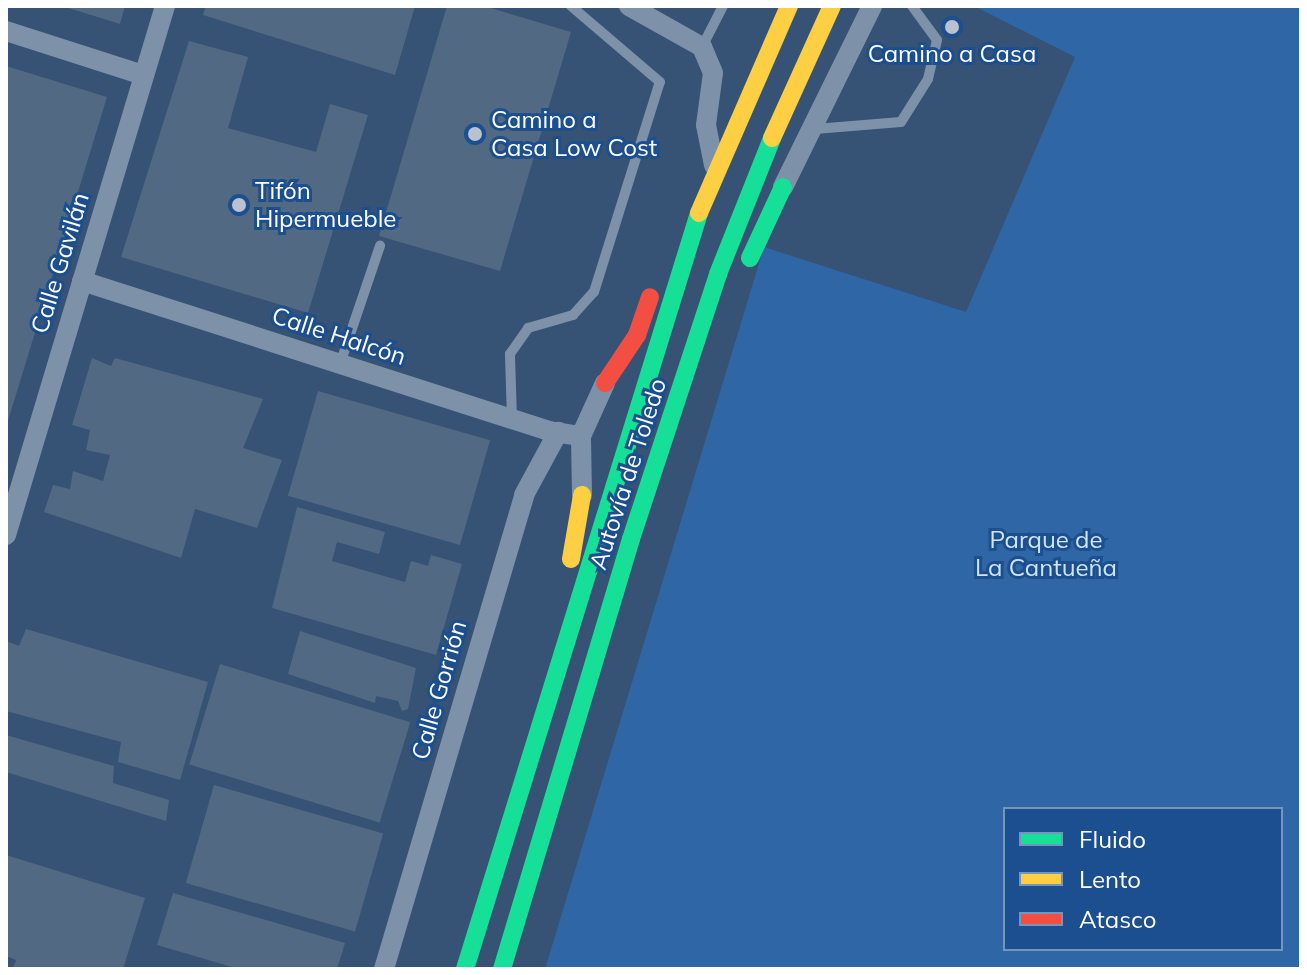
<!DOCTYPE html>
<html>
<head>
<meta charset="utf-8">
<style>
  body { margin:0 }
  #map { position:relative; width:1307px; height:975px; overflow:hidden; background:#365274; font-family:Mulish,sans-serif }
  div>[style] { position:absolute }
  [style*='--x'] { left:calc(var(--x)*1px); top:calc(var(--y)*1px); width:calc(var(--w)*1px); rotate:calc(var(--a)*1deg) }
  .green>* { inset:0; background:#2f66a5 }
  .building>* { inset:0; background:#526984; transform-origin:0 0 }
  .lane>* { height:10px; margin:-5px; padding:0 5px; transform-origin:5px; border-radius:5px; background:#7d92a8 }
  .street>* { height:20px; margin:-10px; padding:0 10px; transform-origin:10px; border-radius:10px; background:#7d92a8 }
  .fast>* { height:18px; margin:-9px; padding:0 9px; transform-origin:9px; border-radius:9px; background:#16e098 }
  .slow>* { height:18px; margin:-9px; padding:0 9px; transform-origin:9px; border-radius:9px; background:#ffcf43 }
  .jam>* { height:18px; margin:-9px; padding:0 9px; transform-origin:9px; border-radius:9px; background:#f24e42 }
  .dots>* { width:22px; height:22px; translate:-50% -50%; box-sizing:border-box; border:4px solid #1b4f8f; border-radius:50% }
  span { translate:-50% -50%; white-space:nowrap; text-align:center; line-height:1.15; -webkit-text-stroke:6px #1b4f8f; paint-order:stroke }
  .poi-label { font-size:24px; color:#fff }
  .left { translate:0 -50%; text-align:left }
  .street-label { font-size:24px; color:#fff }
  .park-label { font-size:24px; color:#cfe3fa }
  .frame { position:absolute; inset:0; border:8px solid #fff; pointer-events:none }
  .legend { position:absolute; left:1003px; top:807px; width:280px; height:144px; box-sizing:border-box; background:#1b4f8f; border:2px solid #7695bc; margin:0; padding:10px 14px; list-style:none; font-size:24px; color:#fff }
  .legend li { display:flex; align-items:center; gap:16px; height:40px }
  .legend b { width:40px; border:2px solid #7695bc }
</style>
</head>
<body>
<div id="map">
  <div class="green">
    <i style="clip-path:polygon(evenodd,974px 6px,1301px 6px,1301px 969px,545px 969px,764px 247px,966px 312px,1075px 57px,974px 6px,1005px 809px,1281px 809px,1281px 949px,1005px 949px,1005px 809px)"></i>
  </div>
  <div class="building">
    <i style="clip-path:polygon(62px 6px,125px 6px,120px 24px)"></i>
    <i style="clip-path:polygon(206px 6px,415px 6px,395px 75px,203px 15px)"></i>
    <i style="clip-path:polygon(447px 6px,484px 6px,571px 32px,500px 271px,379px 236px)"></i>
    <i style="clip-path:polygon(189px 41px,248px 57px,228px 128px,316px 152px,330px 104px,368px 115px,308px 313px,121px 257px)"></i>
    <i style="clip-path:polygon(6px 66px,107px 97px,7px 424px,6px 423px)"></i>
    <i style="clip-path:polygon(92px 358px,111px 366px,115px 358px,263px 399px,243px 448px,282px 460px,257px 528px,195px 509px,181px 558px,44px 512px,53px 485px,70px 489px,73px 471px,103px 481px,110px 455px,86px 450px,90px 430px,72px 425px)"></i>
    <i style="left:318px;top:391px;width:179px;height:109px;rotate:16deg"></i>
    <i style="clip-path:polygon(297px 507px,385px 532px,379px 554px,337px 542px,332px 561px,405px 582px,411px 561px,428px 566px,431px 555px,462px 564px,436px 655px,272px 608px)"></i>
    <i style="clip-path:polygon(26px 629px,208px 682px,180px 780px,118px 762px,121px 742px,6px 711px,6px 641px,19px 646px)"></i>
    <i style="clip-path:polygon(300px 631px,416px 668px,408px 709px,402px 711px,398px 701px,376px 696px,375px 703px,288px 674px)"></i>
    <i style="left:220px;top:664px;width:199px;height:105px;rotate:17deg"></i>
    <i style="clip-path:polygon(6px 735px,114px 766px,113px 783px,169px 800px,166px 821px,6px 772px)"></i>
    <i style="left:214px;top:785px;width:176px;height:102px;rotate:16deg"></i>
    <i style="clip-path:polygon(6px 855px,145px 898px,123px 969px,13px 968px,16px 960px,6px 956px)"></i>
    <i style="clip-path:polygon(173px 893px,345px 943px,337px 969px,239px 969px,157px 945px)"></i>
  </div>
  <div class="lane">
    <i style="--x:702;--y:47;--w:46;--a:-62.9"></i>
    <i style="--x:815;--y:129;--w:86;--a:-4.7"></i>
    <i style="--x:901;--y:122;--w:51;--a:-57.9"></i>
    <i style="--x:928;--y:79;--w:40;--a:-77"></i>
    <i style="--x:937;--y:40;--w:42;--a:-126.3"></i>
    <i style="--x:340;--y:364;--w:125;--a:-71.3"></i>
    <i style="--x:512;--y:419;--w:65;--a:-91.8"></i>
    <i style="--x:510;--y:354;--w:32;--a:-55"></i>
    <i style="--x:528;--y:328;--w:47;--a:-16.1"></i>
    <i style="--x:573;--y:315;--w:31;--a:-48"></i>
    <i style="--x:594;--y:292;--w:220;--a:-72.6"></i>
    <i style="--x:660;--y:82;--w:117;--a:-139.5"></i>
  </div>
  <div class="street">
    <i style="--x:629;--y:6;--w:84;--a:29.3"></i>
    <i style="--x:702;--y:47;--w:28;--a:67"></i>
    <i style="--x:713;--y:73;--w:52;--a:97.7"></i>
    <i style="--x:706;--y:125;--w:41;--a:78.7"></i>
    <i style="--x:6;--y:31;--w:144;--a:17.8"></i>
    <i style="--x:783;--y:187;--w:202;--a:-63.8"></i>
    <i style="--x:82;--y:281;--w:490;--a:17.8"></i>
    <i style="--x:548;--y:431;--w:33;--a:9"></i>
    <i style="--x:582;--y:495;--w:59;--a:-91"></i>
    <i style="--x:581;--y:436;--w:58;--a:-65.6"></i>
    <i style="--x:6;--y:535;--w:552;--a:-73.27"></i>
    <i style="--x:384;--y:969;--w:494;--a:-73.5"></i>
    <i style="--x:524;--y:495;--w:72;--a:-61.6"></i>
  </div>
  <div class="fast">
    <i style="--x:750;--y:258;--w:78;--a:-65.1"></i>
    <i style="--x:465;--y:969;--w:791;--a:-72.8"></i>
    <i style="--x:502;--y:969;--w:449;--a:-73.3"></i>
    <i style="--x:631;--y:539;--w:279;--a:-71.8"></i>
    <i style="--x:718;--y:274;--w:146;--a:-68.3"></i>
  </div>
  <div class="slow">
    <i style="--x:772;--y:138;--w:145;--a:-65.6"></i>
    <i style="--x:699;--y:213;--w:226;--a:-66.5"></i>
    <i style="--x:571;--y:559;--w:65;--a:-80.2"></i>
  </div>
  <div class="jam">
    <i style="--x:605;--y:383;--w:58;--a:-56.3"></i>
    <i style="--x:637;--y:335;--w:40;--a:-71.1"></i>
  </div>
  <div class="dots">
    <i style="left:952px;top:27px;background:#b9c2ce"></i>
    <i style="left:475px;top:134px;background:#b9c2ce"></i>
    <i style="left:239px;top:205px;background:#b9c2ce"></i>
  </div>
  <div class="poi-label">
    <span style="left:952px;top:54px">Camino a Casa</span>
    <span class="left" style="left:491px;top:134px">Camino a<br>Casa Low Cost</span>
    <span class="left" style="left:255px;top:205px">Tifón<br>Hipermueble</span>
  </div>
  <div class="street-label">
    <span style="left:60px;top:263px;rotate:-73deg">Calle Gavilán</span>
    <span style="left:339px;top:336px;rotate:18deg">Calle Halcón</span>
    <span style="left:628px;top:474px;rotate:-72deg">Autovía de Toledo</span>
    <span style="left:439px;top:690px;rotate:-74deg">Calle Gorrión</span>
  </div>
  <div class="park-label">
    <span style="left:1046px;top:554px">Parque de<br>La Cantueña</span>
  </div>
  <div class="frame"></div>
  <ul class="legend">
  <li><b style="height:10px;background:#16e098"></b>Fluido</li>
  <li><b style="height:10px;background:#ffcf43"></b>Lento</li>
  <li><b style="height:10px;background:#f24e42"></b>Atasco</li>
  </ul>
</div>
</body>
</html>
